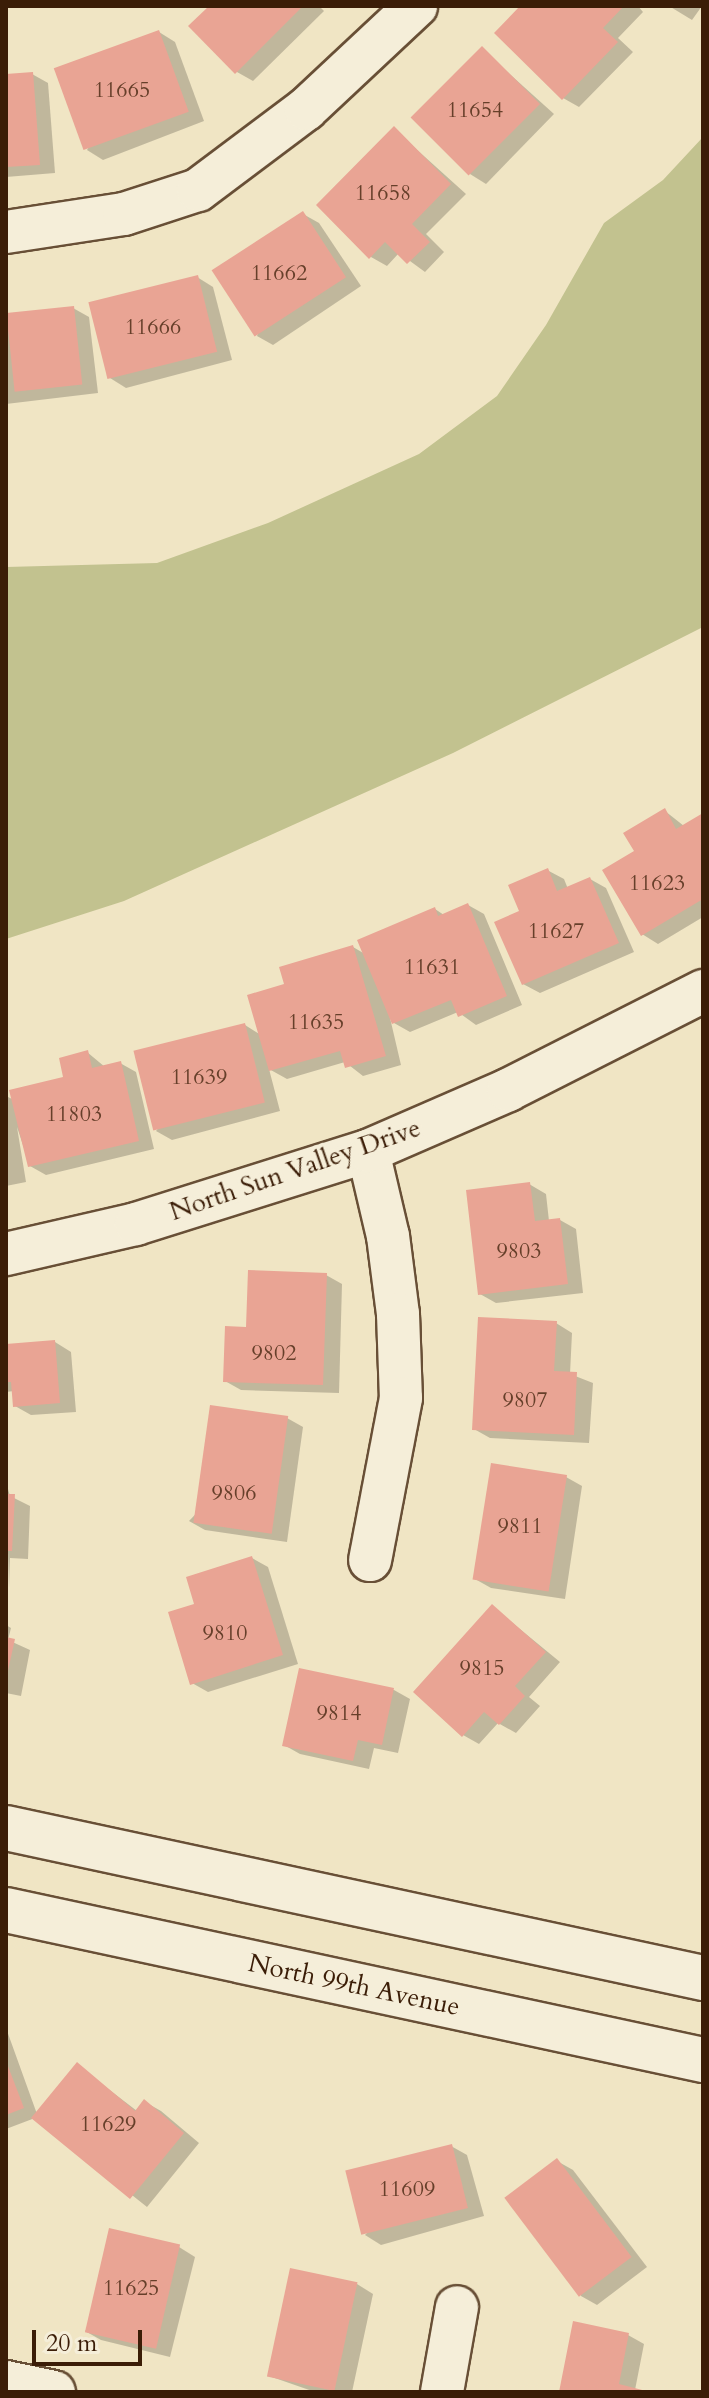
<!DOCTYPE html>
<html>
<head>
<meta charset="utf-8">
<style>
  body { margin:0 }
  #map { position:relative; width:709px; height:2398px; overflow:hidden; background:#f0e5c4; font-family:Cardo,serif }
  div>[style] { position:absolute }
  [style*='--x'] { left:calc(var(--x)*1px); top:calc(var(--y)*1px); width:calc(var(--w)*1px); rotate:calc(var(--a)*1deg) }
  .green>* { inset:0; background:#c2c28f }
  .shadow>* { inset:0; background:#0003 }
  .building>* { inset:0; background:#e9a494; transform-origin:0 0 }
  .roads { filter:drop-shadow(2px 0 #684f36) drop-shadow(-2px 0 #684f36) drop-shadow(0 2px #684f36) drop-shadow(0 -2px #684f36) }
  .street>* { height:42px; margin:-21px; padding:0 21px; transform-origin:21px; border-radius:21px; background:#f5eed9 }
  .secondary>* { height:44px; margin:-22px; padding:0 22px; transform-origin:22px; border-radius:22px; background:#f5eed9 }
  span { translate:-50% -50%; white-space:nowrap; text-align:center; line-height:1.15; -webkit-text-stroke:7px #f5eed9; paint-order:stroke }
  .number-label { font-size:22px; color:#663f2a }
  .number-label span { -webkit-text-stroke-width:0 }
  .street-label { font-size:26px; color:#3b1d07 }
  .frame { position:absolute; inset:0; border:8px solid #3b1d07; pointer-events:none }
  .scale { position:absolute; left:32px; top:2330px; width:110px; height:36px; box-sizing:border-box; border:4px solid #3b1d07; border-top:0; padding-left:10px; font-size:24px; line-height:28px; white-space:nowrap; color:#3b1d07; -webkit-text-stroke:6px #f5eed9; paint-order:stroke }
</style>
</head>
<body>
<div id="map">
  <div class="green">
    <i style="clip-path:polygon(703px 137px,703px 627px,453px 753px,124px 901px,6px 939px,6px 567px,157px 563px,268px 523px,419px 454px,497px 396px,546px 325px,604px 223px,663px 180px)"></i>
  </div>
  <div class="shadow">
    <i style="clip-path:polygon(212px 6px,319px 6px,324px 11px,253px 81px,237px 72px)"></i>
    <i style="clip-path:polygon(523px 6px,638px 6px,643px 12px,618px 38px,633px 52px,579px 107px,563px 98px)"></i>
    <i style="clip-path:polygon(669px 6px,702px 6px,692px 20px)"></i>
    <i style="clip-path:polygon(159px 32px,175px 42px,204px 121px,103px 160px,87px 150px)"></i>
    <i style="clip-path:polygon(482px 49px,554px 114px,486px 184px,470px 174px)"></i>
    <i style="clip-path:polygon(32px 74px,48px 83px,55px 173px,6px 177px,6px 76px)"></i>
    <i style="clip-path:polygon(394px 129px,466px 194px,426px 234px,444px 252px,425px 272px,399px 253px,387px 266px,371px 257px)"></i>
    <i style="clip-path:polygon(303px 214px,319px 223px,361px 286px,273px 345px,257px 336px)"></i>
    <i style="clip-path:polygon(197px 277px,213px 287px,232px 360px,126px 388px,110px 378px)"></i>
    <i style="clip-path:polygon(73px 308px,89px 317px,98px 393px,6px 404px,6px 315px)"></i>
    <i style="clip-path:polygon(665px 811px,684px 826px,703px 815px,703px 917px,658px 944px,642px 934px,636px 852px)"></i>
    <i style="clip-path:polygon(547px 870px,564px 879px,568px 889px,590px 879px,606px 888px,634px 952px,540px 993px,523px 984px)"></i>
    <i style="clip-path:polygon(468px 905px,484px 914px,522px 1005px,476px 1025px,458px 1012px,410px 1032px,394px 1023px,387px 1005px,401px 1065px,363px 1076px,345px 1062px,287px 1079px,269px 1069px,280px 1111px,172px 1140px,156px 1131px,245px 1025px,261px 1035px,286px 985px,353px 947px,365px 954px,435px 909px,444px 915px)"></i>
    <i style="clip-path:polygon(87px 1052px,105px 1067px,120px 1063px,136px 1072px,154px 1149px,46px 1175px,30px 1166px,17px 1127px,26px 1182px,6px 1186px,6px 1096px,14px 1100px,66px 1079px)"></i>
    <i style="clip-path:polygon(529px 1184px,546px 1194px,549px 1221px,560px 1220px,576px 1229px,583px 1293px,496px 1303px,480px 1294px)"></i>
    <i style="clip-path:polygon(326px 1275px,342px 1284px,339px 1393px,241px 1390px,225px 1381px,248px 1329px)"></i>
    <i style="clip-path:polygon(556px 1323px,572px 1333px,570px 1374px,593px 1383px,589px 1443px,490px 1438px,474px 1429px)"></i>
    <i style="clip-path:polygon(55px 1342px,71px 1352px,76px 1412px,31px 1415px,15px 1406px,14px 1391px,6px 1392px,6px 1346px)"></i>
    <i style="clip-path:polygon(287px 1418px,303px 1427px,287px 1542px,205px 1530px,189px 1521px)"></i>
    <i style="clip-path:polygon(566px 1477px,582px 1486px,565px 1599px,491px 1588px,475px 1579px)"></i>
    <i style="clip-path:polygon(6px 1482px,10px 1496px,30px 1506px,28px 1559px,10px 1558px,9px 1588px)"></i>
    <i style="clip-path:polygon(252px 1558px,268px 1567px,298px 1664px,208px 1692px,192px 1683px,196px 1605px)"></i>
    <i style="clip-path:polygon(493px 1607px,560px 1662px,529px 1697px,540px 1706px,516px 1733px,498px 1723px,479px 1744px,463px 1735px)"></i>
    <i style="clip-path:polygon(6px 1625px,11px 1628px,8px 1640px,30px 1650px,21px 1696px,6px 1693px)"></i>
    <i style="clip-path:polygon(300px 1670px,394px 1690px,410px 1699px,398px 1753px,374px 1748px,369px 1769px,300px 1754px,284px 1745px)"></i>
    <i style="clip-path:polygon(6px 2028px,37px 2114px,77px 2065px,137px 2111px,145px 2102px,161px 2111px,199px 2143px,147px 2207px,35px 2118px,6px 2129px)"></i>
    <i style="clip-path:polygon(451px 2146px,467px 2155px,484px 2216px,381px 2245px,365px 2235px)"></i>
    <i style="clip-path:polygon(557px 2161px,573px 2170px,647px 2267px,597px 2305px,581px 2296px)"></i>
    <i style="clip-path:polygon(179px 2247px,195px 2257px,170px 2357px,101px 2340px,85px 2331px)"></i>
    <i style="clip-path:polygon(357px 2284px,373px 2294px,352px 2392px,315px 2392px,269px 2376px)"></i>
    <i style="clip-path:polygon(628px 2335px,644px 2344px,635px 2390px,645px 2392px,561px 2392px)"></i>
  </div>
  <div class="building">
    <i style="clip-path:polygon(209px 6px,303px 6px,235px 74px,188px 26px)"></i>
    <i style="clip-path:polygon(520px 6px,624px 6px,603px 28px,618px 42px,562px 100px,494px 33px)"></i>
    <i style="left:159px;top:30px;width:87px;height:112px;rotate:70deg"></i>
    <i style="left:482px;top:46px;width:82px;height:101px;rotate:45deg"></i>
    <i style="clip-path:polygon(33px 72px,40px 165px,6px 167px,6px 74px)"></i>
    <i style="clip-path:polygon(394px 126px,451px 184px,412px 224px,430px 242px,407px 264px,385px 242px,369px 259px,316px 205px)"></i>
    <i style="left:303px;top:211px;width:79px;height:109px;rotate:57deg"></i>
    <i style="left:198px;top:275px;width:79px;height:113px;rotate:76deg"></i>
    <i style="left:74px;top:306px;width:79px;height:68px;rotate:84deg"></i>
    <i style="clip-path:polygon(665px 808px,676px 829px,703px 813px,703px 899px,641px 936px,602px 870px,634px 851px,623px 833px)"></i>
    <i style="clip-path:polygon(548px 868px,557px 891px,590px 877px,619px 943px,522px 985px,494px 922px,519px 911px,508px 885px)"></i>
    <i style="clip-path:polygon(468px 903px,507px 996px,458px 1017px,451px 1000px,392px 1024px,357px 940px,435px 907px,438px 916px)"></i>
    <i style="clip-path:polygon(353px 945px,386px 1056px,345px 1068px,340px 1051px,269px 1071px,247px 995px,284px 984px,279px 967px)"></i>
    <i style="left:245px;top:1023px;width:82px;height:115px;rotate:76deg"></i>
    <i style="clip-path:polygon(88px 1050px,92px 1068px,121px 1061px,139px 1141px,28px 1167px,9px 1090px,63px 1077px,59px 1058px)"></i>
    <i style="clip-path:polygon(530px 1182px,535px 1221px,560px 1218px,568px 1284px,478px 1295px,466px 1190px)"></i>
    <i style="clip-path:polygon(248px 1270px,327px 1273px,323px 1385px,223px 1382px,225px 1326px,246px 1327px)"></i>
    <i style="clip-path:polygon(478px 1317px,557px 1321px,554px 1371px,577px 1372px,574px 1435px,472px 1430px)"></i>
    <i style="clip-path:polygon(55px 1340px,60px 1403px,13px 1407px,11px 1382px,6px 1382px,6px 1344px)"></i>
    <i style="left:210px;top:1405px;width:79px;height:119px;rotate:8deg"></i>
    <i style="left:491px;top:1463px;width:77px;height:118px;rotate:9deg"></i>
    <i style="clip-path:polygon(6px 1494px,15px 1494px,12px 1551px,6px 1551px)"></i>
    <i style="clip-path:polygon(252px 1556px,283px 1655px,190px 1685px,168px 1612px,194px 1604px,186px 1577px)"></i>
    <i style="clip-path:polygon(492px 1604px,546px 1652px,515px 1686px,525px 1696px,499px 1725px,484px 1712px,462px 1737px,413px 1692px)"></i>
    <i style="clip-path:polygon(6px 1637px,15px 1639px,7px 1675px,6px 1674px)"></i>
    <i style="clip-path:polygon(299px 1668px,394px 1688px,382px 1745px,358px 1740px,353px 1761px,282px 1746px)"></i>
    <i style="clip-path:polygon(6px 2061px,24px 2108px,6px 2115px)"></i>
    <i style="clip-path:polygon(77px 2062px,135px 2111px,144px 2099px,184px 2133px,130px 2199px,31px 2118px)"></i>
    <i style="left:452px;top:2144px;width:66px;height:110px;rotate:76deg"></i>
    <i style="left:557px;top:2158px;width:124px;height:66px;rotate:53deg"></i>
    <i style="left:109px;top:2228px;width:73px;height:107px;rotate:13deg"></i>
    <i style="left:290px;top:2268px;width:69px;height:111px;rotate:12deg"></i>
    <i style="clip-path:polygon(573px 2321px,629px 2333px,619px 2384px,650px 2392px,559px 2392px)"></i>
  </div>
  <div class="roads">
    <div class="street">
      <i style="--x:6;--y:232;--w:119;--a:-8.7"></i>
      <i style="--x:124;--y:214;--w:78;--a:-18"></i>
      <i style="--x:198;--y:190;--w:135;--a:-36.9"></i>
      <i style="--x:306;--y:109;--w:151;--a:-43.1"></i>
      <i style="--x:368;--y:1151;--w:87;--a:76.8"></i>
      <i style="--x:388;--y:1236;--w:79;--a:82.7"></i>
      <i style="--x:398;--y:1314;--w:84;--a:88"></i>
      <i style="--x:401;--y:1398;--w:165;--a:100.8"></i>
      <i style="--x:6;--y:1254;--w:133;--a:-13"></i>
      <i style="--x:136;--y:1224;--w:243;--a:-17.5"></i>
      <i style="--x:368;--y:1151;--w:153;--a:-23.5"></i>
      <i style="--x:508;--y:1090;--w:219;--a:-26.9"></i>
      <i style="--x:6;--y:2382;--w:49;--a:11.8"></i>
      <i style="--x:442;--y:2392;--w:86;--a:-80"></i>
    </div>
    <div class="secondary">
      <i style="--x:6;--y:1828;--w:713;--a:12.15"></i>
      <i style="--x:6;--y:1910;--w:713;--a:12.15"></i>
    </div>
  </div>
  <div class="number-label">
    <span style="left:122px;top:91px">11665</span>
    <span style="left:475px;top:111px">11654</span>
    <span style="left:383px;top:194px">11658</span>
    <span style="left:279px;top:274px">11662</span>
    <span style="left:153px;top:328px">11666</span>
    <span style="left:657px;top:884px">11623</span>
    <span style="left:556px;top:932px">11627</span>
    <span style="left:432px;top:968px">11631</span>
    <span style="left:316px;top:1023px">11635</span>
    <span style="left:199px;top:1078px">11639</span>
    <span style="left:74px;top:1115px">11803</span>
    <span style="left:519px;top:1252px">9803</span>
    <span style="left:274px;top:1354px">9802</span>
    <span style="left:525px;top:1401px">9807</span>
    <span style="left:234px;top:1494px">9806</span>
    <span style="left:520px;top:1527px">9811</span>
    <span style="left:225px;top:1634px">9810</span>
    <span style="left:482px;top:1669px">9815</span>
    <span style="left:339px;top:1714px">9814</span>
    <span style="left:108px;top:2125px">11629</span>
    <span style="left:407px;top:2190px">11609</span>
    <span style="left:131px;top:2289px">11625</span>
  </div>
  <div class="street-label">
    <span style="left:295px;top:1170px;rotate:-19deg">North Sun Valley Drive</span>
    <span style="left:354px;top:1985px;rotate:12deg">North 99th Avenue</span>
  </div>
  <div class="frame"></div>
  <div class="scale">20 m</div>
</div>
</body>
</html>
